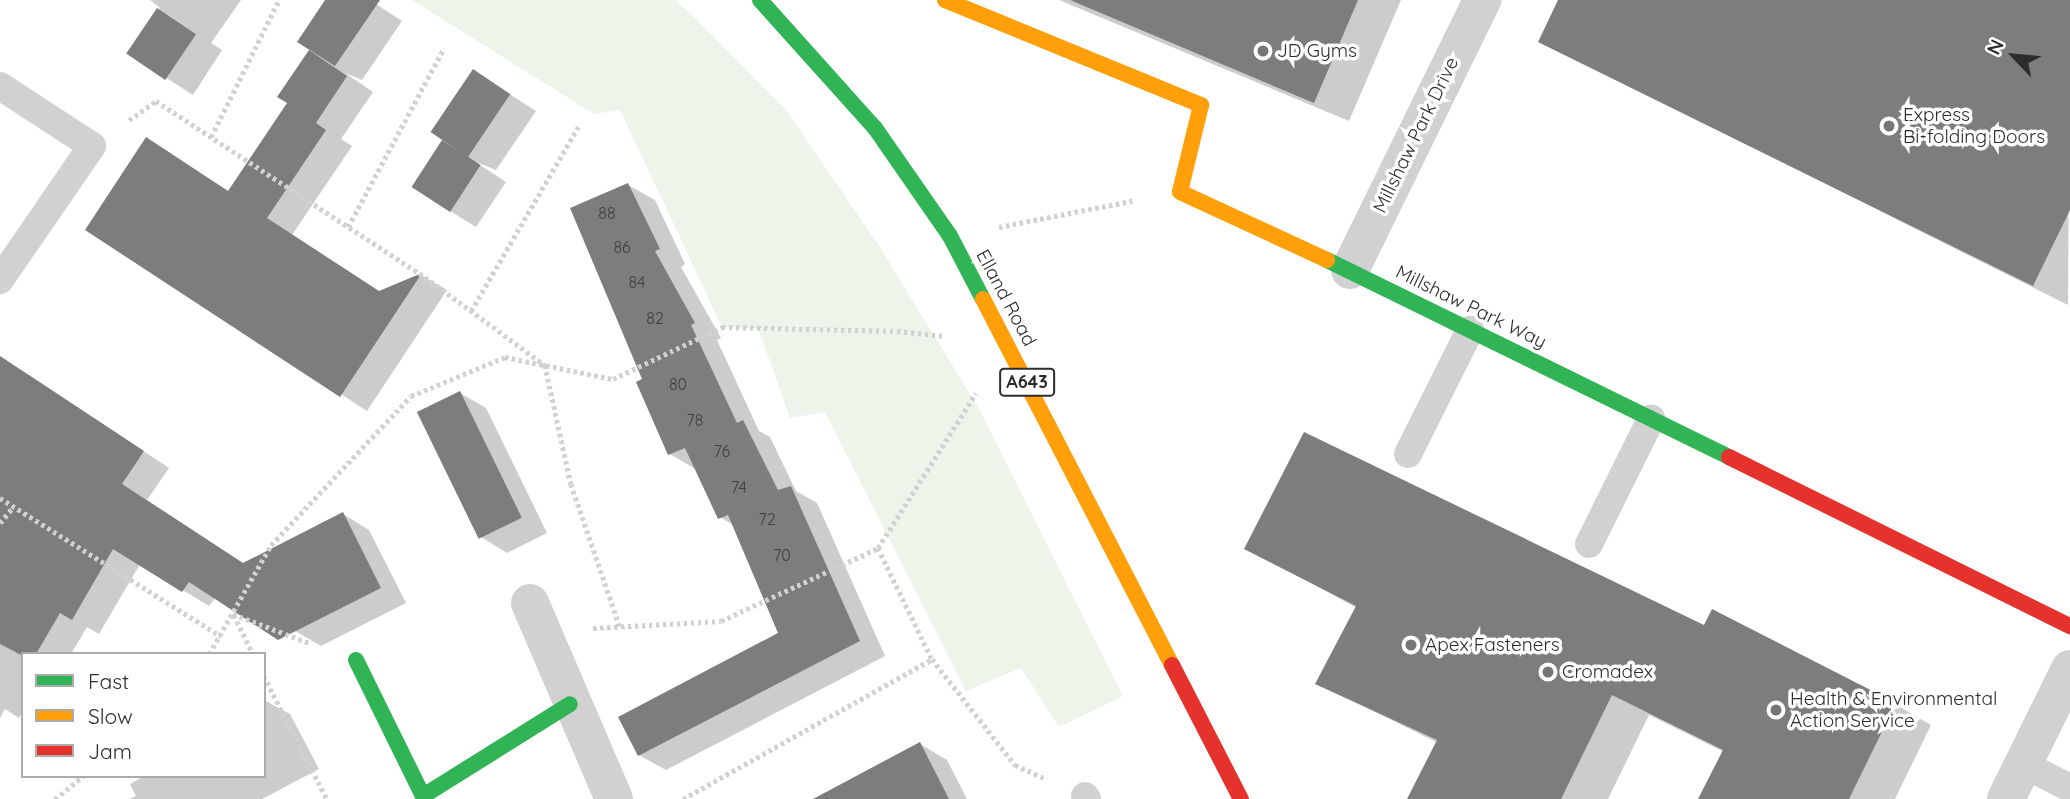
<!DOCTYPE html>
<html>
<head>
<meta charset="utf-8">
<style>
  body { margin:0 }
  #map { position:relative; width:2070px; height:799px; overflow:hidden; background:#fff; font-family:Quicksand,sans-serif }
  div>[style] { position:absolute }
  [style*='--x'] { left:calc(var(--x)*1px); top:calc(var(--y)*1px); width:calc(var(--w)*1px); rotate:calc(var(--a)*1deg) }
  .green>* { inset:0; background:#eef4ea }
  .shadow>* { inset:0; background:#0003 }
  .building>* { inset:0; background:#7d7d7d; transform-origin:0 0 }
  .path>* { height:4.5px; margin-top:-2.25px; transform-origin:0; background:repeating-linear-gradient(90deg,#d1d1d1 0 3.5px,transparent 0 7px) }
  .lane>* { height:28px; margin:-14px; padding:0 14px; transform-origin:14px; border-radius:14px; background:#d1d1d1 }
  .street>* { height:38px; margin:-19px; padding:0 19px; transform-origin:19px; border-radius:19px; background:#d1d1d1 }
  .fast>* { height:16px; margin:-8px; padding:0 8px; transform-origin:8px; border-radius:8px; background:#30b455 }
  .slow>* { height:16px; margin:-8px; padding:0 8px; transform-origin:8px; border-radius:8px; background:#ff9f0a }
  .jam>* { height:16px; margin:-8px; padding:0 8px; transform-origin:8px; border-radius:8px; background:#e5322d }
  .dots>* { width:19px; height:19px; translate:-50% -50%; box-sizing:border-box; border:4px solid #fff; border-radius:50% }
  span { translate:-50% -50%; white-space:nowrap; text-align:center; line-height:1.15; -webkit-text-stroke:7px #fff; paint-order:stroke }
  .number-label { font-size:16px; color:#404040 }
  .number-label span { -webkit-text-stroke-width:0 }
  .shield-label span { padding:2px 5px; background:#fff; border:2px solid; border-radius:5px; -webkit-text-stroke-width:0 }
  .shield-label { font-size:18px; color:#2c2c2c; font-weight:700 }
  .poi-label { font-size:19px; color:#2c2c2c }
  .left { translate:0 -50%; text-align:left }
  .street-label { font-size:19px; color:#2c2c2c }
  .legend { position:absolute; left:21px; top:652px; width:245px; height:126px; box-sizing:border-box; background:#fff; border:2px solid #ababab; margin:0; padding:9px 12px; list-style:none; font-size:21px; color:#2c2c2c }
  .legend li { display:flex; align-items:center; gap:14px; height:35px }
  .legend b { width:35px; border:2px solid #ababab }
  .north { position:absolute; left:1979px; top:21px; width:70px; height:70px; -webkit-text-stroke:5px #fff; paint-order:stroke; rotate:296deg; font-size:19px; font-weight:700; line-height:28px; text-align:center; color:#2c2c2c }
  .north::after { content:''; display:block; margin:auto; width:24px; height:32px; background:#2c2c2c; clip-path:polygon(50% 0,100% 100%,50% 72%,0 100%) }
</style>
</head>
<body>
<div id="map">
  <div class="green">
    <i style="clip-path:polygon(412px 0,675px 0,693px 16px,787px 111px,881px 249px,979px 409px,1123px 696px,1059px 727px,1021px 668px,966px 691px,825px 412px,790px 418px,758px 328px,722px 327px,620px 110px,594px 114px)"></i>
  </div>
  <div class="shadow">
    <i style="clip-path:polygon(241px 0,211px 43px,222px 50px,193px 95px,129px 54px,160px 8px,150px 0)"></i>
    <i style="clip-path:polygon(327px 0,370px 0,402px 21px,362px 80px,345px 73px,373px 92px,341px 139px,352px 146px,292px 235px,381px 293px,421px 275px,447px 290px,367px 411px,88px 230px,147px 140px,230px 192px,289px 103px,280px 96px,311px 49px)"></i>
    <i style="clip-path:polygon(1059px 0,1401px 0,1349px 121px)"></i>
    <i style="clip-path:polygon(1560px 0,2070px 0,2068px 305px,1540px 41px)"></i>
    <i style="clip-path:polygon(474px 71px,536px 111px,496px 170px,474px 161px,506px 182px,476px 227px,450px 211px,467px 154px)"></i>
    <i style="clip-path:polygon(628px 185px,655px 200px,685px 264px,681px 267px,721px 338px,717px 340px,759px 431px,770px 437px,796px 491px,817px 503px,885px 656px,666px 770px,639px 755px,780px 634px,735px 526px,720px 517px,697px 470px,670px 454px,645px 380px)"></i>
    <i style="clip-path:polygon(0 364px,29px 375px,169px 468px,147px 500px,270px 581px,216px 597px,209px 606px,140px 564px,99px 634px,87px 627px,71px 654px,23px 654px,23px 711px,19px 718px,5px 709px,0 718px)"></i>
    <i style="clip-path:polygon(460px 393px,486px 408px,547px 533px,507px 553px,481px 537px)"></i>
    <i style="clip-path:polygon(343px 514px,369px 530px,406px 603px,321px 646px,295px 631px)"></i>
    <i style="clip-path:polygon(1246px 548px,1704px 628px,1895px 704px,1931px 725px,1895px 799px,1700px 799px,1724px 752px,1649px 715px,1608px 799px,1409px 799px,1438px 743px,1317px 683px,1357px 608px)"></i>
    <i style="clip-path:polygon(264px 700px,290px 714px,319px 769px,262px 799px,129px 799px,136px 796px,130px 784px,144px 776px,264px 776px)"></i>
    <i style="clip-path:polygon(920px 744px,947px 760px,967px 799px,815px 799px)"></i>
  </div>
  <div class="building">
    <i style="clip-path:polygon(325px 0,380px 0,335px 66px,297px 42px)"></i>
    <i style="clip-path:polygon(1070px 0,1358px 0,1314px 103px)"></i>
    <i style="clip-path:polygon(1558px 0,2070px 0,2070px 210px,2033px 286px,1538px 42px)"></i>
    <i style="left:157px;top:8px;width:47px;height:55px;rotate:34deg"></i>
    <i style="clip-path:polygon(309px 50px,347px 76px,316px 123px,326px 130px,267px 218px,379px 291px,422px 273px,340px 397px,85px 230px,146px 137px,228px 191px,287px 103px,277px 97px)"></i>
    <i style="left:473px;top:69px;width:45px;height:76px;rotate:34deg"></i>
    <i style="left:442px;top:140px;width:46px;height:56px;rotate:33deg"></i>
    <i style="clip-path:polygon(628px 183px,660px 249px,655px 251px,695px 323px,691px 325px,737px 423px,743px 420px,778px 490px,791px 486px,860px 641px,638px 756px,618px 717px,778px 633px,728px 515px,718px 519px,685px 448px,668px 455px,636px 382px,642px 379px,570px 208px)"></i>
    <i style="clip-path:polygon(0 356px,144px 451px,122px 484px,243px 563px,343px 512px,381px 588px,278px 640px,189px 582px,182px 592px,113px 549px,72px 620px,60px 613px,36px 654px,23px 656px,0 644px)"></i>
    <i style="left:460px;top:391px;width:141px;height:48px;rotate:64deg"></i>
    <i style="clip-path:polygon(1304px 432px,1704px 625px,1712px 609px,1896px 703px,1849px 799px,1698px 799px,1723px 750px,1612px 695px,1561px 799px,1407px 799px,1437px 740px,1315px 684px,1356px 606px,1244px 549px)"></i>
    <i style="clip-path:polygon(920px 742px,949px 799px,813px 799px)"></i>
  </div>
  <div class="path">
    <i style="--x:129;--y:120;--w:33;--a:-35"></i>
    <i style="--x:156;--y:101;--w:321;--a:33.2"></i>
    <i style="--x:425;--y:277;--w:149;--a:36.3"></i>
    <i style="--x:545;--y:365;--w:122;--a:77.7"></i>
    <i style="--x:571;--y:484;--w:151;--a:71.1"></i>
    <i style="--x:211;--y:137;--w:153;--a:-63.6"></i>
    <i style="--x:348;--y:227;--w:201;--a:-61.8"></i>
    <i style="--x:999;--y:227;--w:136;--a:-11.1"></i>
    <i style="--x:471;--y:311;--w:213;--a:-59.8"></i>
    <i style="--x:0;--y:498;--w:261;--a:32"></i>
    <i style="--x:0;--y:523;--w:21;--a:-51"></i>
    <i style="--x:878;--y:548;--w:123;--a:64.1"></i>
    <i style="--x:932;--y:659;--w:135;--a:51.9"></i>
    <i style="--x:1015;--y:765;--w:35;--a:24"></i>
    <i style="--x:233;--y:614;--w:81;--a:20.9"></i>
    <i style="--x:234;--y:615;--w:43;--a:64"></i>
    <i style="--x:593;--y:628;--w:128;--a:-3.1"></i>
    <i style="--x:721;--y:621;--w:173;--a:-24.9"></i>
    <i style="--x:878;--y:548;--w:183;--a:-57.7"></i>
    <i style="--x:209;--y:654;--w:125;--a:-60.4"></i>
    <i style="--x:271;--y:545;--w:204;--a:-46.8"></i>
    <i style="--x:411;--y:396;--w:102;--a:-22.5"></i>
    <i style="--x:505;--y:357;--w:110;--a:11.5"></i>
    <i style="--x:613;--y:379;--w:121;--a:-25.5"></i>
    <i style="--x:722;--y:327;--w:175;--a:1.3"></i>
    <i style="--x:897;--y:331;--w:47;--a:6.1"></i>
    <i style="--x:264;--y:676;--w:138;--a:62.9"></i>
    <i style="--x:55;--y:799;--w:36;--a:-39"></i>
    <i style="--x:683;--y:799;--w:286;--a:-29.3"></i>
  </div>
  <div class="lane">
    <i style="--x:0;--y:86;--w:110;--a:33.1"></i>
    <i style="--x:92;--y:146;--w:163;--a:124.5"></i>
    <i style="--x:1408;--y:454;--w:139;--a:-63.4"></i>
    <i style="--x:1589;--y:544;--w:140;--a:-63.6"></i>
    <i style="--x:2023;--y:764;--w:53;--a:27.1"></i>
    <i style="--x:1085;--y:796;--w:4;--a:56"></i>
  </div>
  <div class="street">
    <i style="--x:1350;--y:270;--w:301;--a:-63.9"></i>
    <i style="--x:530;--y:603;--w:213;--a:66.8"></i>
    <i style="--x:2006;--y:799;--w:145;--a:-63.8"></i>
  </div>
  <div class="fast">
    <i style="--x:760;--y:0;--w:172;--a:48.1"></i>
    <i style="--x:875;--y:128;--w:131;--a:55.2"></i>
    <i style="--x:950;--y:236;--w:71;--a:62.4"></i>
    <i style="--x:1327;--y:260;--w:448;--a:26.1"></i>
    <i style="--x:356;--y:660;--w:152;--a:63.8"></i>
    <i style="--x:423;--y:796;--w:173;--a:-32"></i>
  </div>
  <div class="slow">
    <i style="--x:945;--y:0;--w:277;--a:22.3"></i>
    <i style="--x:1201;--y:105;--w:89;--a:103.6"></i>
    <i style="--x:1180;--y:192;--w:162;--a:24.8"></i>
    <i style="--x:983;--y:299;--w:412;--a:62.7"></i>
  </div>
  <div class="jam">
    <i style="--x:1729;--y:457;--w:381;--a:26.4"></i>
    <i style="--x:1172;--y:665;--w:151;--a:62.8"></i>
  </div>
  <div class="dots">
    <i style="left:1263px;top:51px;background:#767676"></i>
    <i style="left:1889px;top:126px;background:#767676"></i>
    <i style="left:1411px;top:645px;background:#767676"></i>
    <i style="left:1548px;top:672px;background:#767676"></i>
    <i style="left:1776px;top:710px;background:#767676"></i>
  </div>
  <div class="number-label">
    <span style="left:607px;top:213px">88</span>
    <span style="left:622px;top:247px">86</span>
    <span style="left:637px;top:282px">84</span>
    <span style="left:655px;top:318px">82</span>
    <span style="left:678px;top:384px">80</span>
    <span style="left:695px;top:420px">78</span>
    <span style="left:722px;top:451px">76</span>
    <span style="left:739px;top:487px">74</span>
    <span style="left:767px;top:519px">72</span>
    <span style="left:782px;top:555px">70</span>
  </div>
  <div class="shield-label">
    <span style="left:1027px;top:382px">A643</span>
  </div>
  <div class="poi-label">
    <span class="left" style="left:1277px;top:51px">JD Gyms</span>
    <span class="left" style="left:1903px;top:126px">Express<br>Bi-folding Doors</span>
    <span class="left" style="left:1425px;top:645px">Apex Fasteners</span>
    <span class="left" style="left:1562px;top:672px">Cromadex</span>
    <span class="left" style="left:1790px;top:710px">Health &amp; Environmental<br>Action Service</span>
  </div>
  <div class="street-label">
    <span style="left:1416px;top:135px;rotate:-64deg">Millshaw Park Drive</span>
    <span style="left:1006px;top:298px;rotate:62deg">Elland Road</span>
    <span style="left:1471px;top:307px;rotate:26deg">Millshaw Park Way</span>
  </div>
  <ul class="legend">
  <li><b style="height:9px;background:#30b455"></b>Fast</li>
  <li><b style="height:9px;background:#ff9f0a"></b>Slow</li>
  <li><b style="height:9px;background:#e5322d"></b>Jam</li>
  </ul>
  <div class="north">N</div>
</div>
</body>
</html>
